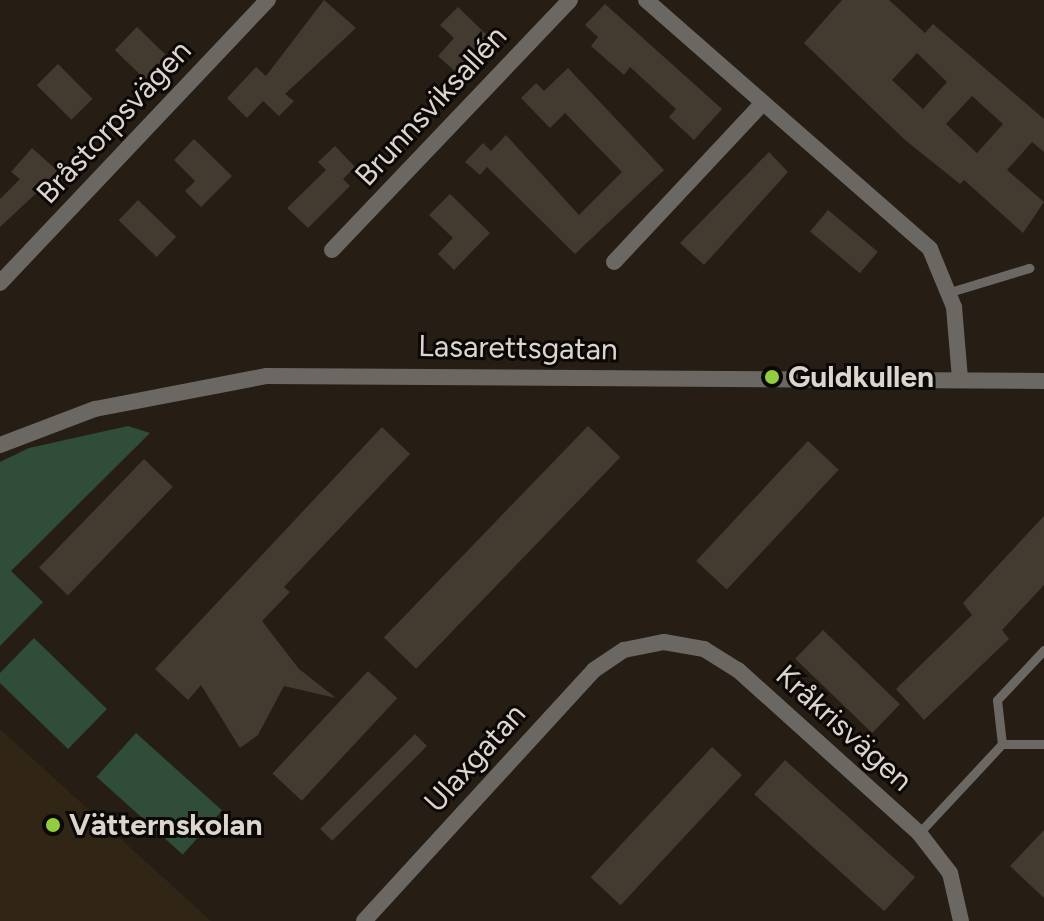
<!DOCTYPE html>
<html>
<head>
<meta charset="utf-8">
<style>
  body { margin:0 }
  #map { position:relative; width:1044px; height:921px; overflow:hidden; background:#261e14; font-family:Figtree,sans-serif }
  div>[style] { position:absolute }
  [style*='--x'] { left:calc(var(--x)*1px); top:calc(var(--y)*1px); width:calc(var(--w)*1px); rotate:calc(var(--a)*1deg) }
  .built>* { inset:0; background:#312516 }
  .green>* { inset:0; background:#304d39; transform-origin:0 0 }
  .building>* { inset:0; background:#433a30; transform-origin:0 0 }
  .service>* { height:9px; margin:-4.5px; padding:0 4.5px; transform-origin:4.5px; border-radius:4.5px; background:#6b6863 }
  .minor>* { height:16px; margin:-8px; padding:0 8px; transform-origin:8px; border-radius:8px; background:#6b6863 }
  .tertiary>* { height:16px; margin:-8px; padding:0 8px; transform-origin:8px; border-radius:8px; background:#6b6863 }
  .dots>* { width:22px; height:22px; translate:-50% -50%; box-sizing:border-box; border:4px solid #0c0805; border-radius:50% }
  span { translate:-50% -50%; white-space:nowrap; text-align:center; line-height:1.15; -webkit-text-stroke:6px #0c0805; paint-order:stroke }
  .street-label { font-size:30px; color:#dbd5cf }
  .poi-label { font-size:30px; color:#dbd5cf; font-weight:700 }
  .left { translate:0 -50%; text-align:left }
</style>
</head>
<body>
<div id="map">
  <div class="built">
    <i style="clip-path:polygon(0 729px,211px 921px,0 921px)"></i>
  </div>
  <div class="green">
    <i style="clip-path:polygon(128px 426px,150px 433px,11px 571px,43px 602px,0 646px,0 462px,29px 448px)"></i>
    <i style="clip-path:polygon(34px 638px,107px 709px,68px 749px,0 683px,0 673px)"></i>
    <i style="left:136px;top:733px;width:116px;height:59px;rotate:42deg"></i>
  </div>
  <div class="building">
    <i style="clip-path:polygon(324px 0,356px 28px,285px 94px,294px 101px,279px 116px,263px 101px,247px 118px,227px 98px,256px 67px,266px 76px)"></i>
    <i style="clip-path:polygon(evenodd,842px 0,889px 0,925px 33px,933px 24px,1044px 119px,1044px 152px,1032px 142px,1007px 170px,1044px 202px,1023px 233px,964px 180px,960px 184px,905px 140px,804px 43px,842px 0,917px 53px,947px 82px,923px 109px,892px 80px,917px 53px,842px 0,972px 96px,1003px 124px,977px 153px,946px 124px,972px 96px)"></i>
    <i style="clip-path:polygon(605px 4px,722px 109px,694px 140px,669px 117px,676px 109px,630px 67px,624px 75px,591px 46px,598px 37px,585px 25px)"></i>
    <i style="clip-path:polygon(458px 7px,491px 39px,458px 74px,438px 56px,454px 38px,440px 25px)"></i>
    <i style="left:137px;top:27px;width:42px;height:32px;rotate:44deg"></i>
    <i style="left:58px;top:64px;width:49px;height:30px;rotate:45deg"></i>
    <i style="clip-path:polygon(568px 68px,664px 170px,575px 254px,487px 167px,480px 175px,465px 162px,483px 143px,491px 151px,506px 135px,579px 215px,622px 172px,565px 113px,550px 128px,521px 98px,536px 83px,544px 91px)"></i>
    <i style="clip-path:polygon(194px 139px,232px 176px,201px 207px,185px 191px,195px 181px,174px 160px)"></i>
    <i style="clip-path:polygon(335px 146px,355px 167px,343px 179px,350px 186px,308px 228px,287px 208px,326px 170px,318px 162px)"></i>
    <i style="clip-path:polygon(32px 148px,59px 172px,0 227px,0 199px,20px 179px,11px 172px)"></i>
    <i style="clip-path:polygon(769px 152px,788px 172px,704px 265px,680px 243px)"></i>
    <i style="clip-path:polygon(450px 194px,490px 233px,454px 270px,438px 254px,453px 238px,429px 215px)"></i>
    <i style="left:138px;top:200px;width:53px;height:28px;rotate:44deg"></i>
    <i style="left:828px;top:210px;width:65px;height:28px;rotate:40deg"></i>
    <i style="left:588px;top:426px;width:45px;height:294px;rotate:44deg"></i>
    <i style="clip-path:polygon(382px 427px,410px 454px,284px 587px,290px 592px,262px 621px,299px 669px,336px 698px,284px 686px,258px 735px,240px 748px,201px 685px,188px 700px,155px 669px)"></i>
    <i style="left:808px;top:441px;width:42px;height:164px;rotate:43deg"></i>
    <i style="left:144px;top:459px;width:40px;height:151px;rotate:44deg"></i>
    <i style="clip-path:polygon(1044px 516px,1044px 585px,1002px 630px,1009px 639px,924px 720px,896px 689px,972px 615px,963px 603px)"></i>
    <i style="left:823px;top:630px;width:107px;height:40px;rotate:44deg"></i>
    <i style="left:368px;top:671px;width:40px;height:140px;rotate:43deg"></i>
    <i style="left:415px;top:734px;width:17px;height:134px;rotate:45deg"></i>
    <i style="left:712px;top:747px;width:41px;height:178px;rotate:43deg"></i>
    <i style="left:785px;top:760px;width:175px;height:46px;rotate:42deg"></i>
    <i style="clip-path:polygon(1044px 830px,1044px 898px,1010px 866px)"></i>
  </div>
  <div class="service">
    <i style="--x:950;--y:292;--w:83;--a:-16.9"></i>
    <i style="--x:1002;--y:744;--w:44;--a:-96.5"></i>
    <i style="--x:997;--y:700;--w:69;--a:-46.8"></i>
    <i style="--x:919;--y:833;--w:122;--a:-47"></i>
    <i style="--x:1002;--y:744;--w:42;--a:0"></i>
  </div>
  <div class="minor">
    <i style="--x:646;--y:0;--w:378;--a:41.2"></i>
    <i style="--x:930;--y:249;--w:63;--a:67.5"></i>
    <i style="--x:954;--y:307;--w:71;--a:85.2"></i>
    <i style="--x:332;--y:250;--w:345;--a:-46.4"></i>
    <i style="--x:614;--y:262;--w:218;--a:-46.9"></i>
    <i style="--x:0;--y:283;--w:390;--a:-46.6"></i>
    <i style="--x:364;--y:921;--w:340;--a:-47.5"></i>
    <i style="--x:594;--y:670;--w:36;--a:-34"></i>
    <i style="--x:624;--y:650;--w:41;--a:-11.3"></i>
    <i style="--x:664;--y:642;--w:41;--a:9.9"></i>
    <i style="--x:704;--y:649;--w:40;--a:32"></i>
    <i style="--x:738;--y:670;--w:244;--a:42"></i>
    <i style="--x:919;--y:833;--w:51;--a:52.2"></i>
    <i style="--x:950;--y:873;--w:49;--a:77.1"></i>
  </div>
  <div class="tertiary">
    <i style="--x:0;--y:445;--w:102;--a:-20.8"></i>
    <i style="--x:95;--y:409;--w:175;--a:-10.9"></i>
    <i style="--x:267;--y:376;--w:777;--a:0.37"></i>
  </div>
  <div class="dots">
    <i style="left:772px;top:377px;background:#91cd3f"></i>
    <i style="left:53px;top:825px;background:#91cd3f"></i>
  </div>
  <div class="street-label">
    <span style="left:431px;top:106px;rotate:-47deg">Brunnsviksallén</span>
    <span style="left:114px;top:122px;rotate:-47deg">Bråstorpsvägen</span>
    <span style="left:518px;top:348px;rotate:1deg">Lasarettsgatan</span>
    <span style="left:844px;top:728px;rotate:42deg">Kråkrisvägen</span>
    <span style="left:475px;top:758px;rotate:-48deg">Ulaxgatan</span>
  </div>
  <div class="poi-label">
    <span class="left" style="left:788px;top:377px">Guldkullen</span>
    <span class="left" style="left:69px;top:825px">Vätternskolan</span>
  </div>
</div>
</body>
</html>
